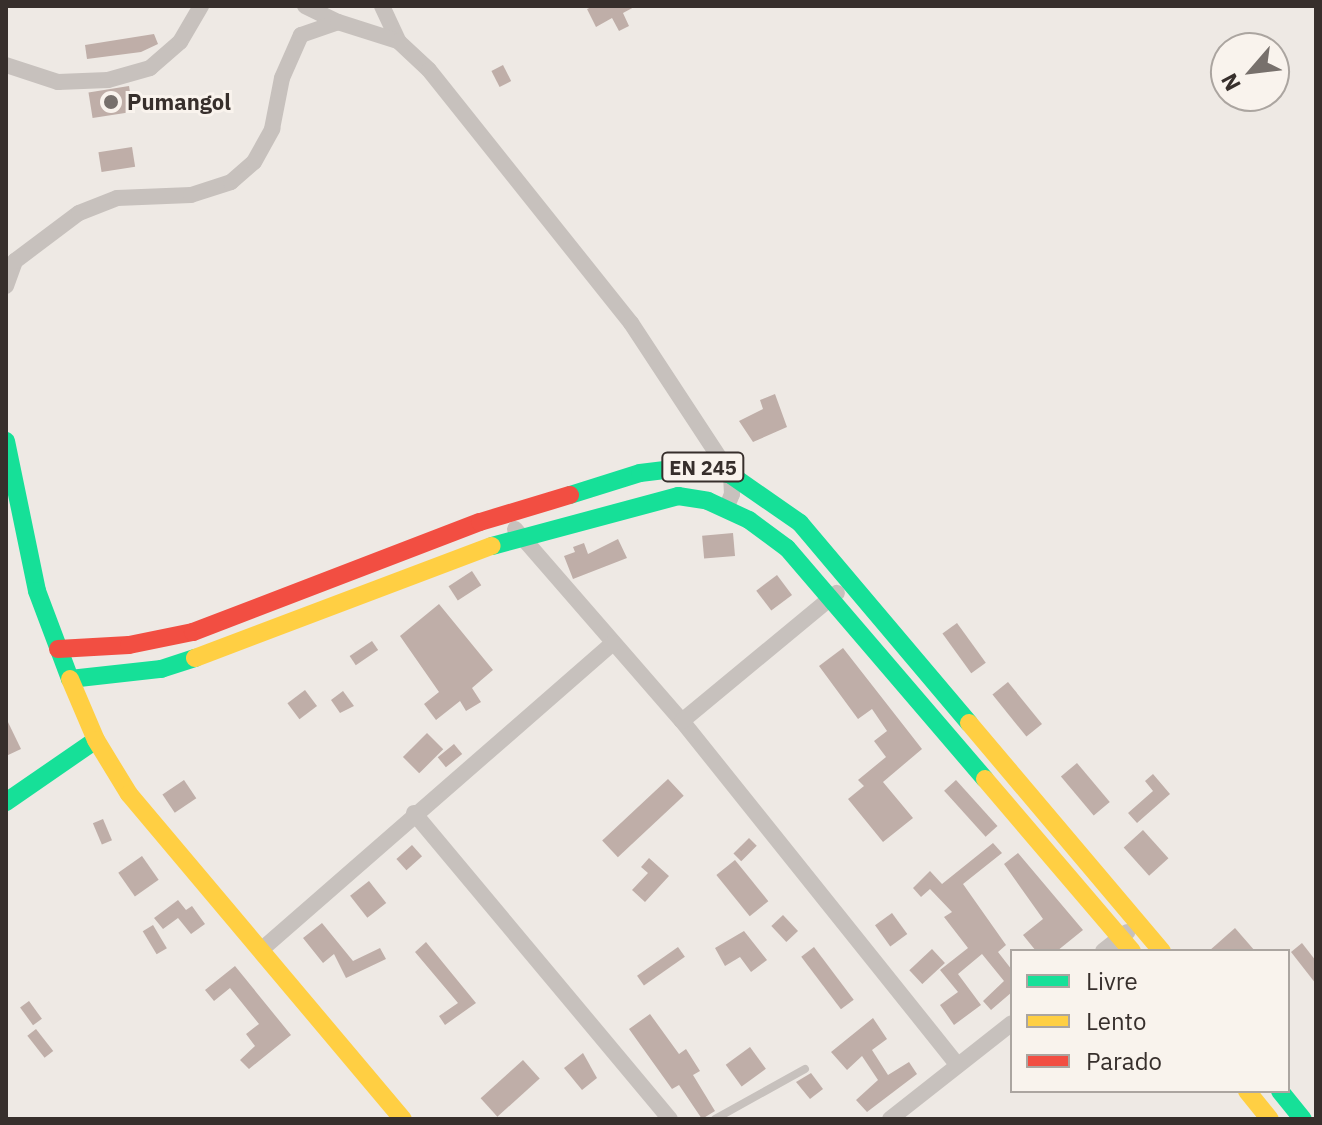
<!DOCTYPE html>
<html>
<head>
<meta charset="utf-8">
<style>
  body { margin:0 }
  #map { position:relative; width:1322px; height:1125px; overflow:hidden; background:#eee9e4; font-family:"IBM Plex Sans",sans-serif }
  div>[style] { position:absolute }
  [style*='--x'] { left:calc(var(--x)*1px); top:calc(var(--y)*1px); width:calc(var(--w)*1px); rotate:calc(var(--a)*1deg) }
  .building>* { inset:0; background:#bfaea8; transform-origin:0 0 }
  .lane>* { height:8px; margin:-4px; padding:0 4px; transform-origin:4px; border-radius:4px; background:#c7c1bd }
  .street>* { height:16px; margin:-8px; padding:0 8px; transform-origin:8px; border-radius:8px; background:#c7c1bd }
  .fast>* { height:18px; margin:-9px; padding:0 9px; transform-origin:9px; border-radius:9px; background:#16e098 }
  .slow>* { height:18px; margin:-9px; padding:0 9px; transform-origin:9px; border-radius:9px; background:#ffcf43 }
  .jam>* { height:18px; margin:-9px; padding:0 9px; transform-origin:9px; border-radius:9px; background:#f24e42 }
  .dots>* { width:22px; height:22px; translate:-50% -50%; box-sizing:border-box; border:4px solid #f9f3ed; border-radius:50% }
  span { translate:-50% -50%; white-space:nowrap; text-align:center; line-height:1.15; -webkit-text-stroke:6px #f9f3ed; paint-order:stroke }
  .shield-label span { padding:2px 6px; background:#f9f3ed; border:2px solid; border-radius:6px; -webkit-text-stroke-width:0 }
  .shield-label { font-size:20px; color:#372f2c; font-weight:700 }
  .poi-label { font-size:22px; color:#372f2c; font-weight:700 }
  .left { translate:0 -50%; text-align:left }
  .frame { position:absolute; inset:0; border:8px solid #372f2c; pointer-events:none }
  .legend { position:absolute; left:1010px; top:949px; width:280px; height:144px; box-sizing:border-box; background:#f9f3ed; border:2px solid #aba5a0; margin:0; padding:10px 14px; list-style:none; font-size:24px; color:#372f2c }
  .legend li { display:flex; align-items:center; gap:16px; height:40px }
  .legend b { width:40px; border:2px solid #aba5a0 }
  .north { position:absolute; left:1210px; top:32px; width:80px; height:80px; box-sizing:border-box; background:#f9f3ed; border:2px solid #aba5a0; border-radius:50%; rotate:242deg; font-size:22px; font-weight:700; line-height:32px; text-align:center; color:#372f2c }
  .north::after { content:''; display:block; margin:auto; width:28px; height:36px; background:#77706c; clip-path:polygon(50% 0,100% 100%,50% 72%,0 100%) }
</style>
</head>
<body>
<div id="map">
  <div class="building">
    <i style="clip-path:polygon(594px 6px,636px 6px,623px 13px,629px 26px,619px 31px,612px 18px,596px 27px,587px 9px)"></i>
    <i style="clip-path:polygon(154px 34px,158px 44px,141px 52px,87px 59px,85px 45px)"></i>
    <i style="left:503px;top:65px;width:18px;height:13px;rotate:63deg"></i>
    <i style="left:129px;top:86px;width:26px;height:41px;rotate:81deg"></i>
    <i style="left:132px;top:147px;width:20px;height:34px;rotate:81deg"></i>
    <i style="clip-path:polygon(775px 394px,787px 427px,753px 442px,739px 421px,763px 409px,760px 400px)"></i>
    <i style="left:733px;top:533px;width:23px;height:31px;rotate:85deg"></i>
    <i style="clip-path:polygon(618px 539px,627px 558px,573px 579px,564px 556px,575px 552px,573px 547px,584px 543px,588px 554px)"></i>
    <i style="left:472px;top:571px;width:17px;height:28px;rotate:57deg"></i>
    <i style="left:777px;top:575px;width:25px;height:26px;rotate:53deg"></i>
    <i style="clip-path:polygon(439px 604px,493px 670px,472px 688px,481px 702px,466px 711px,460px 701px,436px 720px,424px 704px,439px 692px,400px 636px)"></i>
    <i style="left:957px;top:623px;width:49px;height:18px;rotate:54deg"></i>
    <i style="left:372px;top:641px;width:11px;height:27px;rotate:56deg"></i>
    <i style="clip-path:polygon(843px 648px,922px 749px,883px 782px,913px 818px,883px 842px,848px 799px,864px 786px,858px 780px,886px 757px,874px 741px,887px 731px,872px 709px,858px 719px,819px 666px)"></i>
    <i style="left:1008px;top:682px;width:54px;height:20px;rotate:51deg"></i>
    <i style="left:305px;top:690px;width:20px;height:22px;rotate:53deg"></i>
    <i style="clip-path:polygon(343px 691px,354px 706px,340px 713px,331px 700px)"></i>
    <i style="clip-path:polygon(6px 718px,21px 749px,6px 756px)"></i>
    <i style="left:427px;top:733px;width:23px;height:34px;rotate:45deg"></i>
    <i style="left:454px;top:744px;width:13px;height:21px;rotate:51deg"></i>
    <i style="left:1077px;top:763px;width:51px;height:21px;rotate:50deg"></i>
    <i style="clip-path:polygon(1153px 774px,1170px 794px,1137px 823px,1128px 813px,1153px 791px,1145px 781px)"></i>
    <i style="left:668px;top:779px;width:23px;height:90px;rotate:47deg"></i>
    <i style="left:184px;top:780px;width:22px;height:26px;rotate:56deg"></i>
    <i style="left:956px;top:780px;width:62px;height:16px;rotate:48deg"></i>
    <i style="left:103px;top:819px;width:23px;height:11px;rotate:67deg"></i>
    <i style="left:1143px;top:830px;width:38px;height:26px;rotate:48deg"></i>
    <i style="left:749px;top:838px;width:11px;height:22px;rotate:45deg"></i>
    <i style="clip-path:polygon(993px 843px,1002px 853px,963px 884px,1006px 945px,998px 952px,1012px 970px,1012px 992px,991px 1010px,983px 1001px,1004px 981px,982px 954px,958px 974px,981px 1005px,954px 1025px,940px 1005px,958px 992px,940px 970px,968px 948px,944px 917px,952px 912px,930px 889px,921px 897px,913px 888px,930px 871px,942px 884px)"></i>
    <i style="left:412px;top:845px;width:15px;height:21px;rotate:48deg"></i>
    <i style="clip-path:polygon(1018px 853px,1083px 930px,1057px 951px,1036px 951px,1023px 935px,1043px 919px,1004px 864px)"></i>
    <i style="left:142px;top:856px;width:29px;height:29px;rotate:55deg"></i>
    <i style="clip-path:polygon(649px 858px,669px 876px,645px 902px,632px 890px,648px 873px,641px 867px)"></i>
    <i style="left:735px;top:860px;width:53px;height:24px;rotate:51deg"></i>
    <i style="left:369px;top:881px;width:28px;height:24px;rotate:52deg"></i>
    <i style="clip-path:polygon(178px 900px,186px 910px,192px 906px,205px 924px,191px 934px,178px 918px,163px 929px,154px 918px)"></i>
    <i style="left:892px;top:913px;width:26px;height:21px;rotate:54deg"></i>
    <i style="left:783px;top:915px;width:22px;height:16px;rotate:47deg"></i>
    <i style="clip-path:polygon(322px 923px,353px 961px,380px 948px,386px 959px,346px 978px,334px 954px,323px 963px,303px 938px)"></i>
    <i style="left:153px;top:925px;width:27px;height:12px;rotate:59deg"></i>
    <i style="clip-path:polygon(1235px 928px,1255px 951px,1209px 951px)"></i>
    <i style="clip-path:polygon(744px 931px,767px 960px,751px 972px,740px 957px,725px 966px,715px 948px)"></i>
    <i style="clip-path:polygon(426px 942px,476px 1003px,445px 1025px,439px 1016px,458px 1003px,415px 952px)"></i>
    <i style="clip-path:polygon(1302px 943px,1316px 961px,1316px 984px,1291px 952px)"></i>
    <i style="left:678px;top:947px;width:12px;height:50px;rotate:55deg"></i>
    <i style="left:814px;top:947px;width:66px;height:16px;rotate:53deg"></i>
    <i style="left:932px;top:949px;width:19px;height:31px;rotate:47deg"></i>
    <i style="clip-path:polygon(235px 966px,291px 1035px,249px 1069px,240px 1060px,255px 1046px,246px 1034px,259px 1024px,230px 988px,214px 1001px,205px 990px)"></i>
    <i style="left:29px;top:1001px;width:22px;height:11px;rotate:54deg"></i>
    <i style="clip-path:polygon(650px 1014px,679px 1054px,686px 1049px,700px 1071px,693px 1075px,715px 1111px,702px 1119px,679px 1085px,672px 1089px,629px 1029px)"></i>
    <i style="clip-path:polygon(873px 1018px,887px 1039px,872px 1050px,888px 1075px,909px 1062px,917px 1074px,867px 1112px,856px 1100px,878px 1080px,862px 1056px,847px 1070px,831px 1052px)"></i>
    <i style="left:36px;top:1029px;width:28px;height:11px;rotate:52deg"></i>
    <i style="left:750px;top:1047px;width:27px;height:30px;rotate:54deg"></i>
    <i style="clip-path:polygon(583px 1053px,597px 1078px,582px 1090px,564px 1068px)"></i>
    <i style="left:523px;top:1060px;width:25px;height:57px;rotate:48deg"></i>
    <i style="clip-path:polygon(811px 1073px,823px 1089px,810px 1099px,796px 1082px)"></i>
  </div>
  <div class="lane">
    <i style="--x:715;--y:1119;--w:103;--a:-29.1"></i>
  </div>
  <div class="street">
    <i style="--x:305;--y:6;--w:37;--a:26"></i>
    <i style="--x:382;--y:6;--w:38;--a:65"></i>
    <i style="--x:6;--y:65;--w:55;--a:18.1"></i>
    <i style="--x:58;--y:82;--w:50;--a:-2.3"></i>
    <i style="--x:108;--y:80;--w:44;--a:-15.9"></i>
    <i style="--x:150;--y:68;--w:40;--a:-41"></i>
    <i style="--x:180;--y:42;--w:42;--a:-59.7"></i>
    <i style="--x:6;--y:286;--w:27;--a:-70"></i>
    <i style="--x:15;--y:261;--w:80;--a:-36.9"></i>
    <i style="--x:79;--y:213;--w:41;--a:-21.5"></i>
    <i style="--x:117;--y:198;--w:74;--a:-2.3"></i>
    <i style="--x:191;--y:195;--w:42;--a:-18"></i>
    <i style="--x:231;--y:182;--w:30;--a:-41"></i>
    <i style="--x:254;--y:162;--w:38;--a:-61"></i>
    <i style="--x:272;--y:129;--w:52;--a:-78.9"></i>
    <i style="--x:282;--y:78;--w:47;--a:-66.2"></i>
    <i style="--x:301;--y:35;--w:39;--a:-19"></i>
    <i style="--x:338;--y:22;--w:63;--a:17.6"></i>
    <i style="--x:398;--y:41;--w:42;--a:43.1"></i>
    <i style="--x:429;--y:70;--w:324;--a:51.4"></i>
    <i style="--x:631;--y:323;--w:182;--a:56.7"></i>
    <i style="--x:731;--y:475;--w:19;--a:87"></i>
    <i style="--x:732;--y:494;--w:16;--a:112"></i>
    <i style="--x:515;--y:529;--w:254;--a:49"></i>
    <i style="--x:682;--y:721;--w:441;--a:51.3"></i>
    <i style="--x:682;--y:721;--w:201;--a:-39.6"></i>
    <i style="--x:414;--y:813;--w:399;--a:50.1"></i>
    <i style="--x:261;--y:950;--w:467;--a:-41.1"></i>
    <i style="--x:1103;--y:951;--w:31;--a:-38"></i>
    <i style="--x:890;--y:1119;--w:155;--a:-38.2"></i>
  </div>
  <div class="fast">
    <i style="--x:6;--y:441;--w:153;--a:78.3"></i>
    <i style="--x:37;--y:591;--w:94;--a:69.4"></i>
    <i style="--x:70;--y:679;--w:92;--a:-6.3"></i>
    <i style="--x:161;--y:669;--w:36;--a:-18"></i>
    <i style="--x:570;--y:495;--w:73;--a:-17.4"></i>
    <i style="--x:640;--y:473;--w:58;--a:-6.9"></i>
    <i style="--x:698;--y:466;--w:34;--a:15"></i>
    <i style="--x:731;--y:475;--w:84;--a:34.8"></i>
    <i style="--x:800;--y:523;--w:262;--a:49.8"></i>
    <i style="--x:492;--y:546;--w:193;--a:-15"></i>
    <i style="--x:678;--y:496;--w:30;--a:9"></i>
    <i style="--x:708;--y:501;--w:45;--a:24.9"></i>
    <i style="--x:749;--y:520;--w:47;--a:36.4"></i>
    <i style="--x:787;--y:548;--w:304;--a:49.4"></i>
    <i style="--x:6;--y:802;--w:109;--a:-34.6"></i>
    <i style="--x:1280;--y:1091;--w:36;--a:51"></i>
  </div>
  <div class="slow">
    <i style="--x:195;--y:658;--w:317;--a:-20.7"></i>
    <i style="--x:70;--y:679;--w:66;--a:66.9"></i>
    <i style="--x:96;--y:740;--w:63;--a:58.6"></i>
    <i style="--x:129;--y:794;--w:425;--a:49.9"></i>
    <i style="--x:969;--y:723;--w:299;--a:49.8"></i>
    <i style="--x:985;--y:779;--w:226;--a:49.5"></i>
    <i style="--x:1247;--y:1091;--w:36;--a:51"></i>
  </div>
  <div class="jam">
    <i style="--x:58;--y:649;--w:71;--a:-3.2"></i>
    <i style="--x:129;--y:645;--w:65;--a:-11.5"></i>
    <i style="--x:193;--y:632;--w:307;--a:-21"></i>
    <i style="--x:480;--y:522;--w:94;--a:-16.7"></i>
  </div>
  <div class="dots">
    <i style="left:111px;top:102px;background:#77706c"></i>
  </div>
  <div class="shield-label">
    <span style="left:703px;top:467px">EN 245</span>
  </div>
  <div class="poi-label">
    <span class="left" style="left:127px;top:102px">Pumangol</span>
  </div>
  <div class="frame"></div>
  <ul class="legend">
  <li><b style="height:10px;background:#16e098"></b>Livre</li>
  <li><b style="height:10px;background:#ffcf43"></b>Lento</li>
  <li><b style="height:10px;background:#f24e42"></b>Parado</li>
  </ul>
  <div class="north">N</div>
</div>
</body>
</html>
